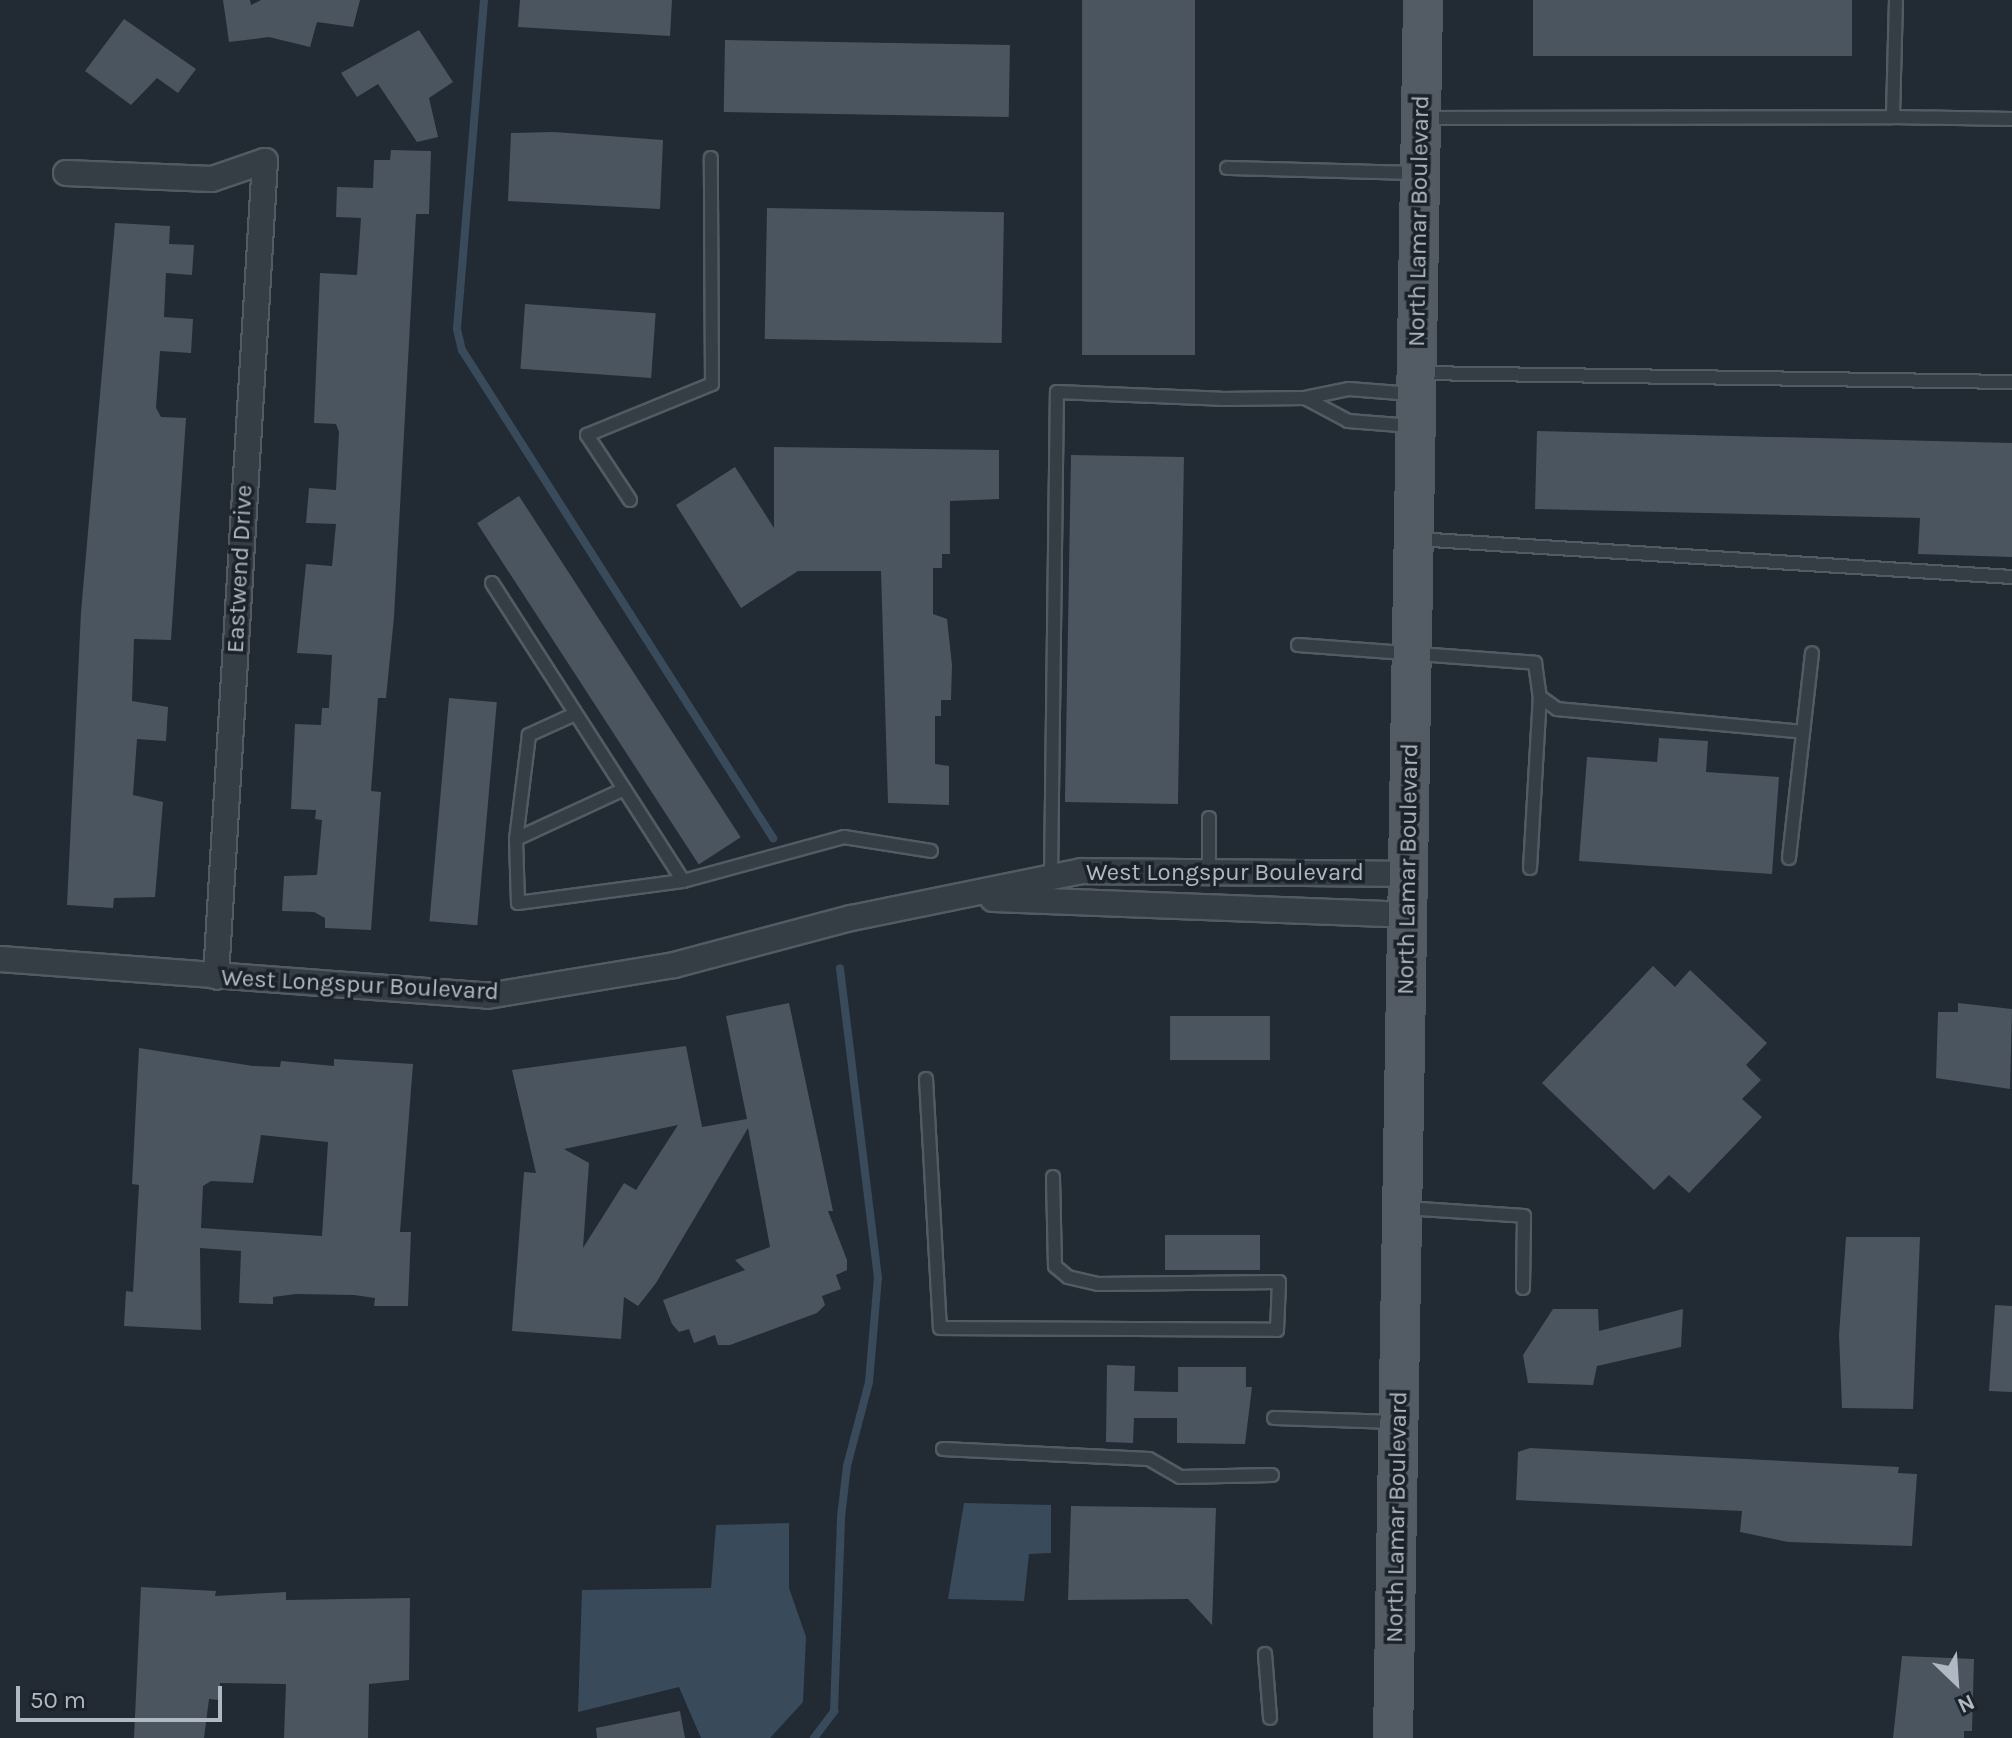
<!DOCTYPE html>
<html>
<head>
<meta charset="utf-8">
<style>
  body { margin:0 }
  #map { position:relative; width:2012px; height:1738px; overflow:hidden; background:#222b34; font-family:Karla,sans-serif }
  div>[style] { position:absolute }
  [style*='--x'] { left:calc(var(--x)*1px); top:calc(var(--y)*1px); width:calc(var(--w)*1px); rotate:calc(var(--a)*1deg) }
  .water>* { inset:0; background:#394a5b }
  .stream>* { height:8px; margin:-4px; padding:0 4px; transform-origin:4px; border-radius:4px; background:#394a5b }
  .building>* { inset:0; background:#4b555f; transform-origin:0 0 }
  .roads { filter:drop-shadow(2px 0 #535b62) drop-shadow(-2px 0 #535b62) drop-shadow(0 2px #535b62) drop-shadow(0 -2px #535b62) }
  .lane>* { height:12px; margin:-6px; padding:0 6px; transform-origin:6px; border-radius:6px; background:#353d45 }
  .street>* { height:24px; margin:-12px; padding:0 12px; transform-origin:12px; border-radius:12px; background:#353d45 }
  .primary>* { height:36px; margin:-18px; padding:0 18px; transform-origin:18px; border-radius:18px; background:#535c65 }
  span { translate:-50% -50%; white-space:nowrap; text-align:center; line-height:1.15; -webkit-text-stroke:7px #1b2229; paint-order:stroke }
  .street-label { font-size:24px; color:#b0b8c1 }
  .north { position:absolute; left:1916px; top:1642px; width:80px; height:80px; -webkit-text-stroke:6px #1b2229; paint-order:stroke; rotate:155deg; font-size:22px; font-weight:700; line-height:32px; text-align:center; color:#b0b8c1 }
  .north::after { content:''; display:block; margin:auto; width:28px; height:36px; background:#b0b8c1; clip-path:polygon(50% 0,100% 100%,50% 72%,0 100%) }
  .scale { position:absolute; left:16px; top:1686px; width:206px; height:36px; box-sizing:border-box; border:4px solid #b0b8c1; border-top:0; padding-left:10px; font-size:24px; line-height:28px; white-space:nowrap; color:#b0b8c1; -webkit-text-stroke:6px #1b2229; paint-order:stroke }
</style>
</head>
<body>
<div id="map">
  <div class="water">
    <i style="clip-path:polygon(964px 1503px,1051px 1505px,1051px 1553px,1029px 1554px,1024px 1601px,948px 1599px)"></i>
    <i style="clip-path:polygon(789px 1523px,789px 1588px,806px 1637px,803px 1702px,770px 1738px,701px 1738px,679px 1687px,578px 1712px,582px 1590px,711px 1588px,716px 1525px)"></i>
  </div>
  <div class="stream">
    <i style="--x:484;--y:0;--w:330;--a:94.7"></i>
    <i style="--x:457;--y:329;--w:22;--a:77"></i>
    <i style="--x:462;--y:350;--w:579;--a:57.49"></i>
    <i style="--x:814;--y:1738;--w:34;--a:-53"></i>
    <i style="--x:834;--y:1711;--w:194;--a:-87.9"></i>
    <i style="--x:841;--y:1517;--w:51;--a:-83.3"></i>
    <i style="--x:847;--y:1466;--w:87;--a:-75.3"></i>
    <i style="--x:869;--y:1382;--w:104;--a:-85.1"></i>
    <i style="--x:878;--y:1278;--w:312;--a:-97"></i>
  </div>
  <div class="building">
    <i style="clip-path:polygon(223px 0,250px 0,251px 5px,261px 0,360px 0,353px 27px,317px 22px,310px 47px,269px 37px,229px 42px)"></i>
    <i style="clip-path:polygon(520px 0,672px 0,670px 36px,518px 27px)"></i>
    <i style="left:1082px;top:0;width:113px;height:355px"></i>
    <i style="left:1533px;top:0;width:319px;height:56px"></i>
    <i style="clip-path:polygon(124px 19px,196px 69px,178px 93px,157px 78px,131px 105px,85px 71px)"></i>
    <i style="clip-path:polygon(419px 30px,453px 82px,429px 98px,438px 137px,417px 142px,378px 84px,357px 97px,341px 73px)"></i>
    <i style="left:725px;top:40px;width:285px;height:72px;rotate:1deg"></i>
    <i style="clip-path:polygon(554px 132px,663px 140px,660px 209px,508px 201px,511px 133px)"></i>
    <i style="clip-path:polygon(391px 150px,431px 151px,429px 214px,416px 214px,394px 617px,386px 698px,378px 698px,371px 791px,381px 792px,371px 930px,325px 928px,325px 918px,314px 912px,282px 911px,284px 876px,317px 875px,322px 820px,315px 819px,316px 810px,291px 809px,295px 724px,321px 725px,322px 708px,329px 708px,332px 655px,297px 653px,306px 564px,332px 566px,336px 524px,306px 523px,309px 488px,336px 490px,339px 432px,336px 424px,314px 423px,320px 273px,357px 275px,361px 218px,336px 217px,337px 187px,373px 188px,374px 160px,390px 160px)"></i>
    <i style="left:767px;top:208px;width:237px;height:131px;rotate:1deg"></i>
    <i style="clip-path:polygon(115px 223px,170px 226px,169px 244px,194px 245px,192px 275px,166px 273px,164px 317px,193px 319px,191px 353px,160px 351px,156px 408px,161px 417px,186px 418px,171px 640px,134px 639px,132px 701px,168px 707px,166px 741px,137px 739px,133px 795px,163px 802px,155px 897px,114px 898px,113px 908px,67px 905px,81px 612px)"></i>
    <i style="left:525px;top:304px;width:131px;height:65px;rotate:4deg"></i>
    <i style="clip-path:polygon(1537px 431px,2012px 443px,2012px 557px,1918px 554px,1920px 518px,1535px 509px)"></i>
    <i style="clip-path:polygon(774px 447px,999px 450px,999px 499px,950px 501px,950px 554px,942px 554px,942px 568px,933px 568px,933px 614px,947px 619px,952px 665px,951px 700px,941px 700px,941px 716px,935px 716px,935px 764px,949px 766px,949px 805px,888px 803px,881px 571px,798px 571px,741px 608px,676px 505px,735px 467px,774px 528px)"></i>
    <i style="left:1071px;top:455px;width:113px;height:347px;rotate:1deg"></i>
    <i style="left:519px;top:496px;width:407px;height:50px;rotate:57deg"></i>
    <i style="left:449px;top:698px;width:48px;height:224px;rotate:5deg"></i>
    <i style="clip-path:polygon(1659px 738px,1708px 741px,1706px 772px,1779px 777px,1772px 874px,1579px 861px,1587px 757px,1657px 762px)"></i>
    <i style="clip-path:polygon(1653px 966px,1675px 987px,1690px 970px,1767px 1043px,1746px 1065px,1761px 1080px,1742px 1099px,1762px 1117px,1689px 1193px,1669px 1175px,1654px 1190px,1542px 1083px)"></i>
    <i style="clip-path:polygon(evenodd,789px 1003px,833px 1211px,828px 1211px,847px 1260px,847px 1270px,836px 1275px,841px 1289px,822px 1296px,825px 1305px,817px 1313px,730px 1345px,718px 1345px,715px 1335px,694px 1343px,689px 1329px,679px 1332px,672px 1324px,663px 1300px,745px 1270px,735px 1260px,770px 1247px,748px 1128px,656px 1283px,638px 1306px,624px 1297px,621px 1339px,512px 1331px,524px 1172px,536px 1173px,512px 1070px,686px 1046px,702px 1127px,747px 1119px,726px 1016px,789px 1003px,678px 1125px,636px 1190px,624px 1183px,583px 1248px,589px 1163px,564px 1149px,678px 1125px)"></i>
    <i style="clip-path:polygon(1958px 1003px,2012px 1009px,2010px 1089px,1936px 1078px,1938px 1012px,1958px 1012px)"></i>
    <i style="left:1170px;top:1016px;width:100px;height:44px"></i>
    <i style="clip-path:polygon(evenodd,139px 1048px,253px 1066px,280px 1067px,281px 1061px,334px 1066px,334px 1059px,413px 1064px,400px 1232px,411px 1232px,408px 1306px,374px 1306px,375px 1298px,354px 1295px,296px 1294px,273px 1297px,273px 1304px,239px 1303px,241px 1251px,200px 1248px,201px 1330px,124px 1326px,126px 1291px,133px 1292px,139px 1185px,132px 1184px,139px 1048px,261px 1135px,328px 1142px,322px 1236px,201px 1228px,203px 1186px,211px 1181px,253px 1183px,261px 1135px)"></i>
    <i style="left:1165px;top:1235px;width:95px;height:35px"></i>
    <i style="clip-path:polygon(1846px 1237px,1920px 1237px,1913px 1409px,1842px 1408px,1839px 1335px)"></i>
    <i style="clip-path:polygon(1995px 1305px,2012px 1306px,2012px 1392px,1989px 1391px)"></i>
    <i style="clip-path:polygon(1553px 1309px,1598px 1309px,1599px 1331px,1683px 1309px,1681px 1347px,1597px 1366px,1593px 1385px,1528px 1383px,1523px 1355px)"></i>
    <i style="clip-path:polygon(1107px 1365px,1135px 1366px,1134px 1391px,1178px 1392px,1178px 1367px,1246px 1367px,1246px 1387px,1252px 1387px,1245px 1444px,1177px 1443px,1177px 1418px,1134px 1418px,1133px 1443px,1106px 1442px)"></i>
    <i style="clip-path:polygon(1530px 1448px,1899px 1467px,1898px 1473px,1917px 1474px,1912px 1546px,1788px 1542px,1740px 1532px,1742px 1511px,1516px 1500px,1518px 1452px)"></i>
    <i style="clip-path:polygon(1071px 1506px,1216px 1508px,1212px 1625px,1188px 1599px,1068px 1600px)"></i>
    <i style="clip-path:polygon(141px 1587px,216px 1591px,215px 1596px,286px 1592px,286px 1600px,410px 1598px,409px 1680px,369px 1684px,368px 1738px,284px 1738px,286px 1684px,220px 1683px,219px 1700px,209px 1699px,204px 1738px,134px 1738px)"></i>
    <i style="clip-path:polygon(1902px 1656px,1974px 1659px,1972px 1731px,1964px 1731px,1964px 1738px,1893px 1738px)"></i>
    <i style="clip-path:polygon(680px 1711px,685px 1738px,597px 1738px,596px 1728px)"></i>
  </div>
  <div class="roads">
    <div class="lane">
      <i style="--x:1896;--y:0;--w:117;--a:91.5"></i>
      <i style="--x:1893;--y:117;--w:119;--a:1"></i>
      <i style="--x:1425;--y:118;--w:468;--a:-0.1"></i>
      <i style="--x:1227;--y:168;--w:190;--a:1.5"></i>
      <i style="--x:1419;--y:373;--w:593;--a:0.87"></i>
      <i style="--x:1305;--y:398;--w:49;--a:28.1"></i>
      <i style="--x:1348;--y:421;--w:64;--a:4.5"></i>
      <i style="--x:630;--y:500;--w:78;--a:-123.5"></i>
      <i style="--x:587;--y:435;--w:135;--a:-22.2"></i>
      <i style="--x:712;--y:384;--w:226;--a:-90.3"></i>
      <i style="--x:1416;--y:539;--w:597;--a:3.65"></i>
      <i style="--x:492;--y:583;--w:354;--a:57.3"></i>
      <i style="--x:1298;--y:645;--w:238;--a:4.3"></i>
      <i style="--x:1535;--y:663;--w:34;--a:82"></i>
      <i style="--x:1540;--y:697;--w:21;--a:35"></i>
      <i style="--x:1557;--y:709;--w:247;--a:5.3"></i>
      <i style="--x:575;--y:714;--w:51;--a:155.5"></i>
      <i style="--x:529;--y:735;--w:105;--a:97.1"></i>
      <i style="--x:516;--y:839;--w:64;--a:88.2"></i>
      <i style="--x:518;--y:903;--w:166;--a:-7.6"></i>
      <i style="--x:683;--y:881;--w:167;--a:-15.3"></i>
      <i style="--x:844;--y:837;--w:88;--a:9.1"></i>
      <i style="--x:516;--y:839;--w:119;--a:-24.8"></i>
      <i style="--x:1789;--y:858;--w:206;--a:-83.6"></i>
      <i style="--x:1530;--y:868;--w:171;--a:-86.7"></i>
      <i style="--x:1209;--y:869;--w:51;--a:-90"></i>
      <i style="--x:1051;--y:877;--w:485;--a:-89.3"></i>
      <i style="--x:1057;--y:392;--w:164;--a:2.4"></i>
      <i style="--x:1221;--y:399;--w:84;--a:-0.7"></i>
      <i style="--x:1305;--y:398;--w:45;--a:-11.6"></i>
      <i style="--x:1349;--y:389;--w:63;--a:4.5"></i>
      <i style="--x:926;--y:1079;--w:249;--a:86.8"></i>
      <i style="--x:940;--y:1328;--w:337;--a:0.3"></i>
      <i style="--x:1277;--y:1330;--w:48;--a:-87.6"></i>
      <i style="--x:1279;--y:1282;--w:181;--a:179.4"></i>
      <i style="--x:1098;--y:1284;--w:31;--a:-167"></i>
      <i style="--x:1068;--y:1277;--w:17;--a:-140"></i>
      <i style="--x:1055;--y:1266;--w:89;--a:-91.3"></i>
      <i style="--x:1405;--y:1208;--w:119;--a:3.8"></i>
      <i style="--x:1524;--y:1216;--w:72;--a:90.8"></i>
      <i style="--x:1274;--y:1418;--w:121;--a:1.9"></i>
      <i style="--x:943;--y:1449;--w:206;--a:2.8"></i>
      <i style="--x:1149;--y:1459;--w:36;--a:30"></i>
      <i style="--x:1180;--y:1477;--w:92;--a:-1.2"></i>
      <i style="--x:1265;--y:1654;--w:64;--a:85.5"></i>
    </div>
    <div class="street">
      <i style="--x:66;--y:173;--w:146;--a:2.4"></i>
      <i style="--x:212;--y:179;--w:56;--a:-18.8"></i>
      <i style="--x:265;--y:161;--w:817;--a:93.44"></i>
      <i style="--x:993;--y:899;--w:414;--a:2.2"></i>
      <i style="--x:0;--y:959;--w:488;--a:4.3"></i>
      <i style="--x:487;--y:996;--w:190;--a:-9.4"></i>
      <i style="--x:674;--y:965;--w:183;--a:-14.9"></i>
      <i style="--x:851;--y:918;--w:235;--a:-11.5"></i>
      <i style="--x:1081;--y:871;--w:326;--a:0.5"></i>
    </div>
    <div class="primary">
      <i style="--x:1393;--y:1738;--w:1738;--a:-89.01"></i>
    </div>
  </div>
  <div class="street-label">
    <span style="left:1419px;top:221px;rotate:-89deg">North Lamar Boulevard</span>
    <span style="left:240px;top:569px;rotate:-87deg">Eastwend Drive</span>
    <span style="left:1408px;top:869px;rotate:-89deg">North Lamar Boulevard</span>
    <span style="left:1225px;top:873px">West Longspur Boulevard</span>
    <span style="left:360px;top:985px;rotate:3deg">West Longspur Boulevard</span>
    <span style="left:1397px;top:1517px;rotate:-89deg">North Lamar Boulevard</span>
  </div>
  <div class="north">N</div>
  <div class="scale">50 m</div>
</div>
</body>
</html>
